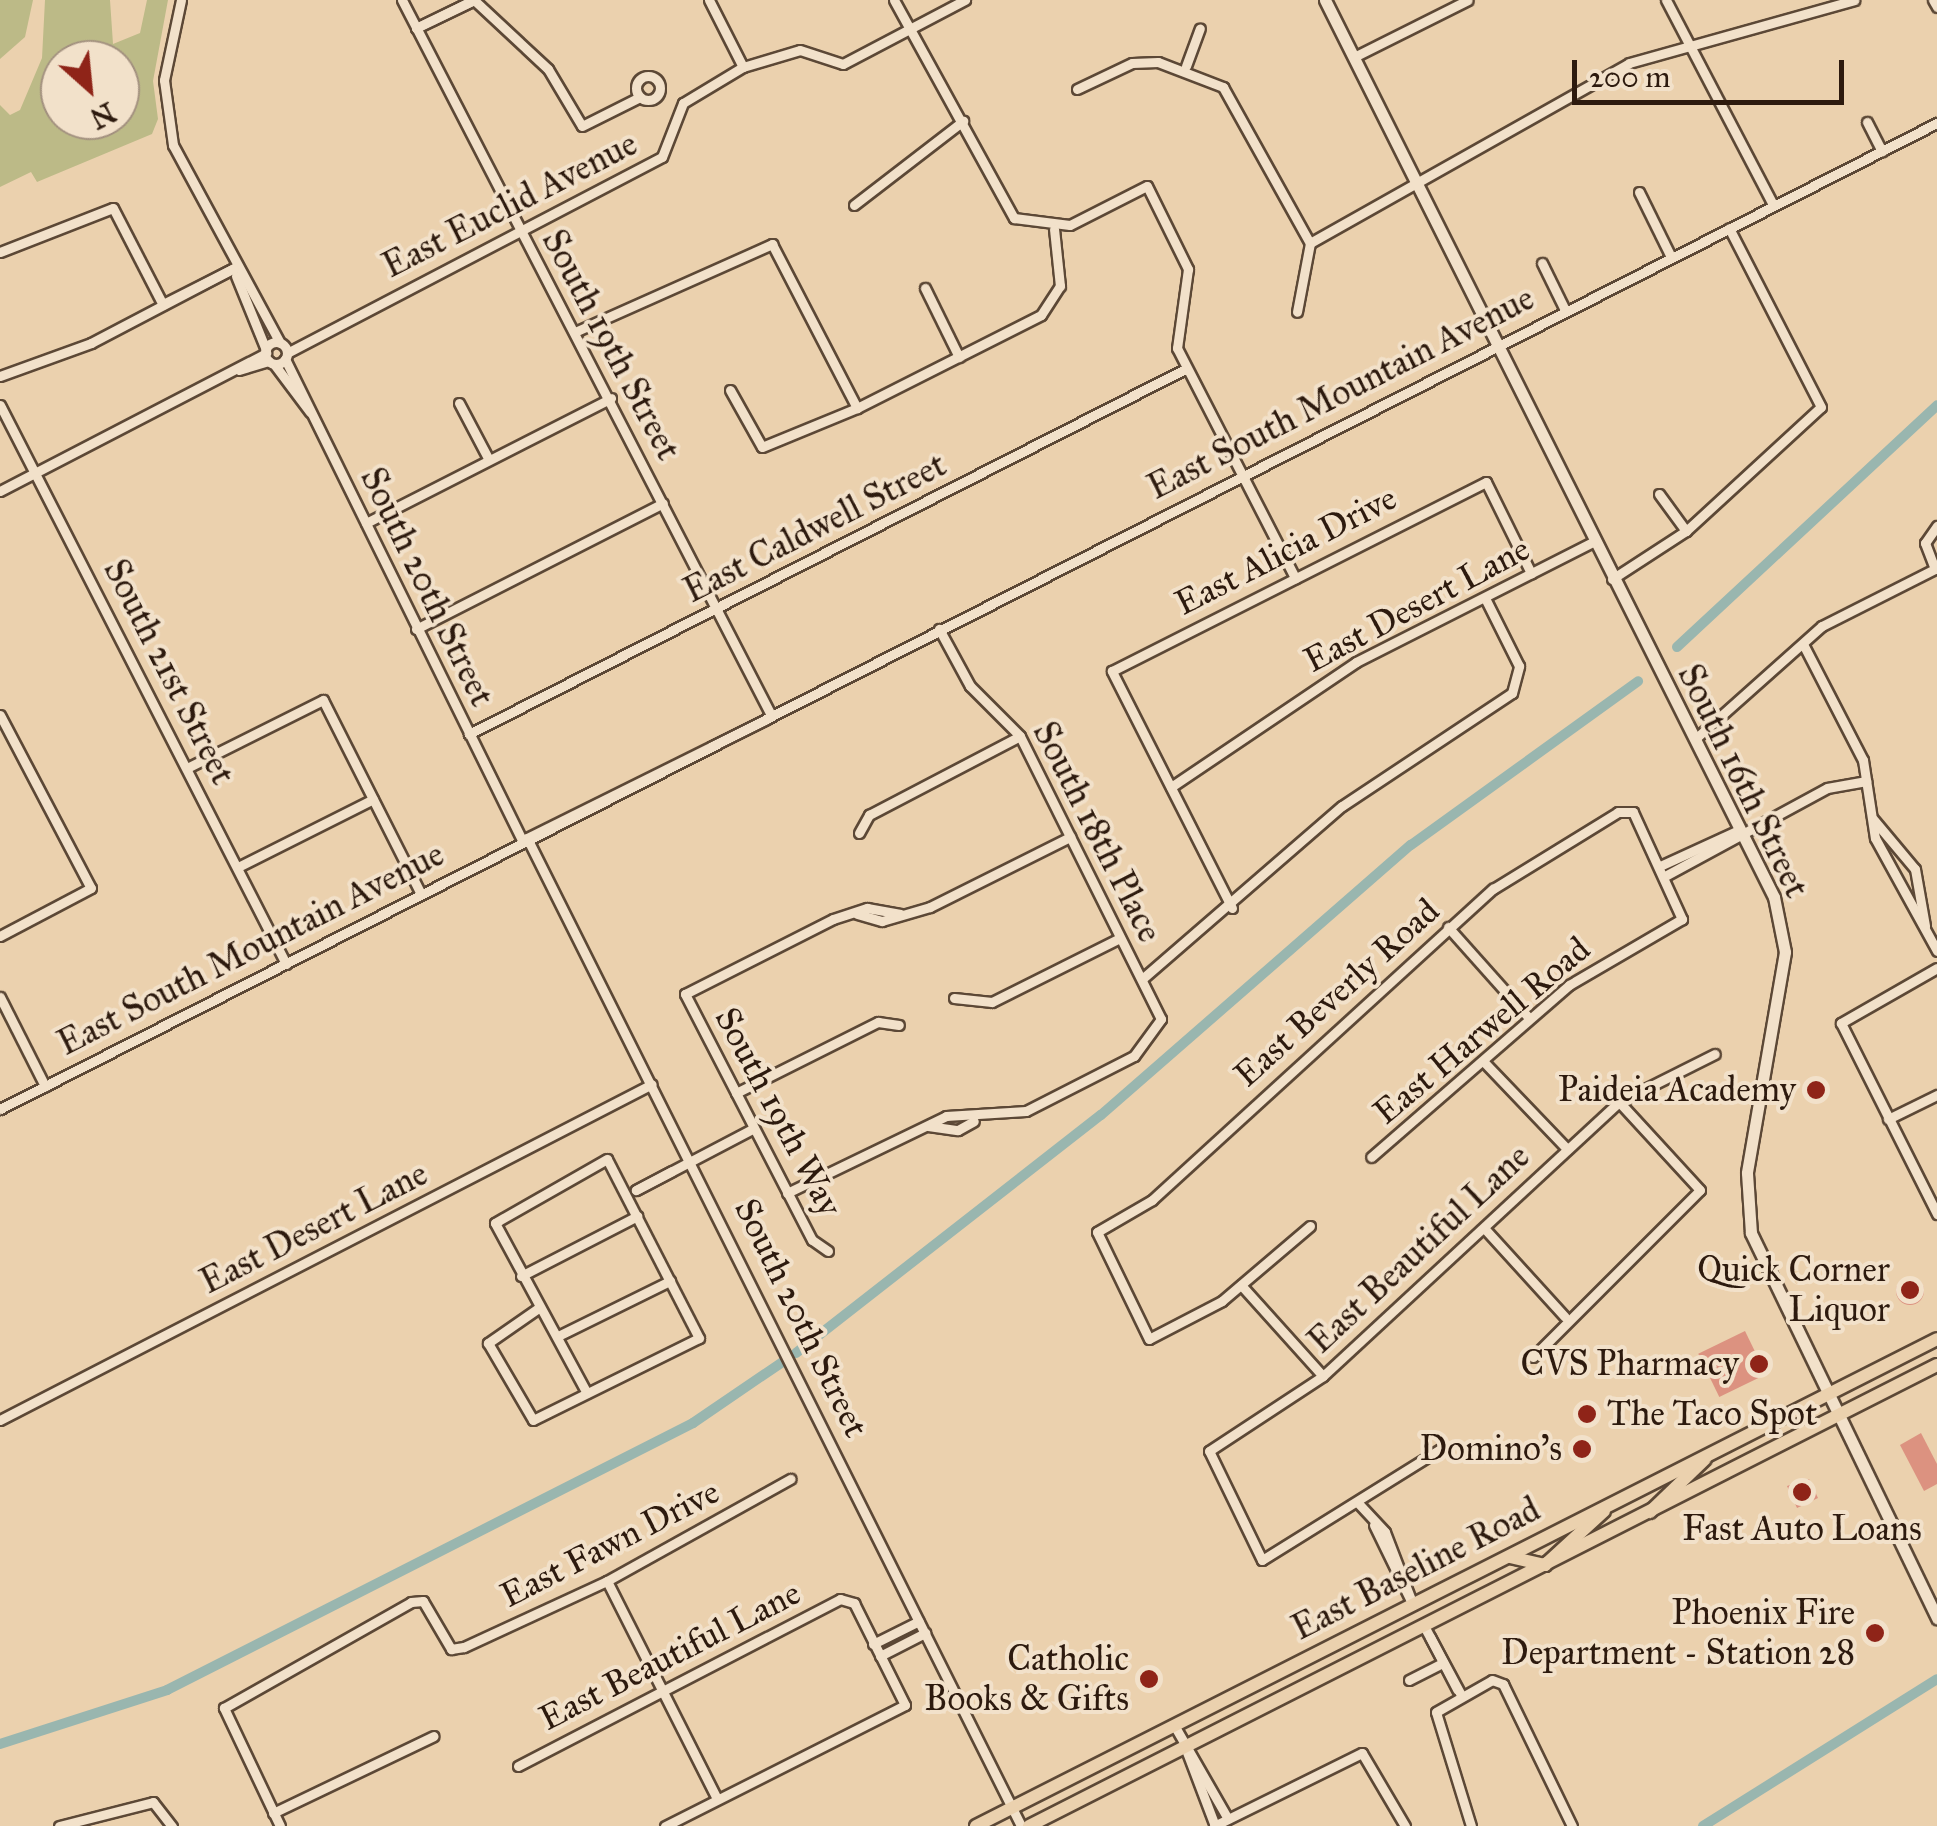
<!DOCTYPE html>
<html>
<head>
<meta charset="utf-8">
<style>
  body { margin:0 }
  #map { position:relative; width:1937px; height:1826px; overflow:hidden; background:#ebd1ae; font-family:"IM FELL Great Primer",serif }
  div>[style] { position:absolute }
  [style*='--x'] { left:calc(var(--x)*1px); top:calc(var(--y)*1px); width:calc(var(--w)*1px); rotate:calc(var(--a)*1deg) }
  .green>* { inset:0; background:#bcba87 }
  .canal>* { height:10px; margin:-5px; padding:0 5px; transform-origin:5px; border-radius:5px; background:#99b6af }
  .building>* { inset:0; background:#dc9280; transform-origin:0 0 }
  .round { border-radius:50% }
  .roads { filter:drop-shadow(2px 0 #5c4836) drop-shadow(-2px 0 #5c4836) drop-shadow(0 2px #5c4836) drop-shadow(0 -2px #5c4836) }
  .minor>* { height:9px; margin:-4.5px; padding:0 4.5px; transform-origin:4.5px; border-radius:4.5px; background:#f2e1ca }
  .minor>.ring { margin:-4.5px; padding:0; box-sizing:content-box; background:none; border:9px solid #f2e1ca; border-radius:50% }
  .secondary>* { height:11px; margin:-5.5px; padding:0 5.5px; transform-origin:5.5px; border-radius:5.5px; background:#f2e1ca }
  .primary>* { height:12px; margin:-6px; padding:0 6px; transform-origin:6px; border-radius:6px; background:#ebd1ae }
  .dots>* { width:28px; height:28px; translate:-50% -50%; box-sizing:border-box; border:5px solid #f2e1ca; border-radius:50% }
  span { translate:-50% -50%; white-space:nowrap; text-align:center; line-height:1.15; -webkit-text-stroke:8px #f2e1ca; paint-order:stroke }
  .street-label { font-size:35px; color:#2d1a0e }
  .poi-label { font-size:35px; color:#2d1a0e }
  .right { translate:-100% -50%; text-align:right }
  .left { translate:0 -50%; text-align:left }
  .north { position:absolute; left:40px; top:40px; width:100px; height:100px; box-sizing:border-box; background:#f2e1ca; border:2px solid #a3917f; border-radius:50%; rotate:153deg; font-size:28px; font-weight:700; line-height:40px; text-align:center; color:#2d1a0e }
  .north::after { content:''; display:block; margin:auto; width:35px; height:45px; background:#8f2418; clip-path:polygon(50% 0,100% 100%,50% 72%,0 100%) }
  .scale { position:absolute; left:1572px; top:60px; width:272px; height:45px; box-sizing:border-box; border:5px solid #2d1a0e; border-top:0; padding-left:12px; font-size:30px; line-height:35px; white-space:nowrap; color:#2d1a0e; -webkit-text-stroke:8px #f2e1ca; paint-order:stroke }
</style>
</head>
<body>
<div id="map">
  <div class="green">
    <i style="clip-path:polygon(0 0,33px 0,25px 37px,0 59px)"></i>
    <i style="clip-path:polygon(evenodd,45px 0,110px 0,113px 44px,140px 33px,147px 0,168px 0,153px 81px,158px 119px,152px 134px,37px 182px,31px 172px,0 187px,0 105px,10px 115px,20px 110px,42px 58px,45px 0,60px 60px,120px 60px,120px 120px,60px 120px,60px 60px)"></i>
  </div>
  <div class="canal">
    <i style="--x:1677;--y:647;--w:355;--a:-42.9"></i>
    <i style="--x:796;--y:1353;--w:387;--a:-38"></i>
    <i style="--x:1101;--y:1115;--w:411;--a:-41.1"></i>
    <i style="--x:1411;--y:845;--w:280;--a:-35.8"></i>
    <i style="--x:0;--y:1744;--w:176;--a:-17.9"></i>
    <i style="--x:167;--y:1690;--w:590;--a:-26.91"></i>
    <i style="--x:693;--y:1423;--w:110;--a:-34.3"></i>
    <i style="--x:1703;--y:1826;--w:276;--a:-32.1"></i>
  </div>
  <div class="building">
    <i class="round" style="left:1896px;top:1277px;width:28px;height:28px"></i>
    <i style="left:1745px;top:1331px;width:48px;height:52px;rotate:64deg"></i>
    <i style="clip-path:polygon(1921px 1433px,1937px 1464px,1937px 1484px,1924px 1491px,1900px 1445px)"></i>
    <i style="clip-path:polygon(1809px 1479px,1818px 1498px,1797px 1508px,1787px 1486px)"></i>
  </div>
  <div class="roads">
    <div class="minor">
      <i style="--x:181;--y:0;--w:82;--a:102"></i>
      <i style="--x:164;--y:80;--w:66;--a:82.1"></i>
      <i style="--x:173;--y:145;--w:225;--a:61.6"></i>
      <i style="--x:402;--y:0;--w:805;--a:62.7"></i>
      <i style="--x:474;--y:0;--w:101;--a:43"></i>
      <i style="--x:548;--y:69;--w:66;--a:59.2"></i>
      <i style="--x:582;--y:126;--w:65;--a:-26.6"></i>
      <i style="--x:709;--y:0;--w:75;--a:63.1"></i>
      <i style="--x:894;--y:0;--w:249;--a:61.2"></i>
      <i style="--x:1014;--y:218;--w:56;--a:7.1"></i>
      <i style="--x:1070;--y:225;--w:86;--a:-26.9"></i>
      <i style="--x:1147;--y:186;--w:93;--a:63.7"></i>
      <i style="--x:1188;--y:269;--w:80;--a:97.9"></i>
      <i style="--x:1177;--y:348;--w:259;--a:62.8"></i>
      <i style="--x:1666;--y:0;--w:231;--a:62.4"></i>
      <i style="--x:1933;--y:0;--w:8;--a:60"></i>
      <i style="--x:416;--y:28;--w:64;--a:-25.8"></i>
      <i style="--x:416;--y:28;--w:64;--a:-25.8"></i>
      <i style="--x:1354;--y:57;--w:127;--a:-26.6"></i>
      <i style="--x:1186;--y:66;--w:40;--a:-69.8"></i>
      <i class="ring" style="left:636px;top:76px;width:15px;height:15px"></i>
      <i style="--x:1077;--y:89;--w:61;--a:-25.3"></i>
      <i style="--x:1132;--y:63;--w:26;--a:-2"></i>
      <i style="--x:1158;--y:62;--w:70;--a:21"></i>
      <i style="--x:1223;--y:87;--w:179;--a:60.9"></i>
      <i style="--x:1310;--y:243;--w:70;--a:100.7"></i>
      <i style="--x:1867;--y:122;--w:33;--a:63"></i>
      <i style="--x:1639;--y:192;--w:72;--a:63.8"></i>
      <i style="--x:854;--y:205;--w:138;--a:-37.6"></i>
      <i style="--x:1310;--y:243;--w:366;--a:-29.4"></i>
      <i style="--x:1629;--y:63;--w:234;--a:-15.6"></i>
      <i style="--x:0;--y:252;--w:121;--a:-21.3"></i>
      <i style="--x:113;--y:208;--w:109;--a:62.7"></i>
      <i style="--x:1542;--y:263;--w:52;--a:63.9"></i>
      <i style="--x:236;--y:276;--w:80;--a:67.9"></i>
      <i style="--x:925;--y:288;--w:77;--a:63.8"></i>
      <i style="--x:165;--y:303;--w:77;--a:-26.9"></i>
      <i style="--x:577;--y:331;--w:214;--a:-24"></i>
      <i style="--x:772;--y:244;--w:185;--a:62.6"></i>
      <i class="ring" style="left:265px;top:342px;width:13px;height:13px"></i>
      <i style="--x:287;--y:353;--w:423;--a:-27.6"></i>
      <i style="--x:662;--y:157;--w:58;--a:-68.7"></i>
      <i style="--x:683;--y:103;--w:70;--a:-31"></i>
      <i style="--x:743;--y:67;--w:59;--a:-16.6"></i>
      <i style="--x:800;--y:50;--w:45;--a:18"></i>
      <i style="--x:843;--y:64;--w:138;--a:-27.7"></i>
      <i style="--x:285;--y:359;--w:536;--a:63.77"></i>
      <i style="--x:274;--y:364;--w:60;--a:53.1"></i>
      <i style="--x:239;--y:370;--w:31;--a:-17"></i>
      <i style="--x:0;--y:376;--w:97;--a:-19.9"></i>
      <i style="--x:91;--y:343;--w:161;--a:-27.7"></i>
      <i style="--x:730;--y:390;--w:65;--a:60.7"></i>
      <i style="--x:762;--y:447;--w:103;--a:-22.3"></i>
      <i style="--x:857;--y:408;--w:206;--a:-26.8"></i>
      <i style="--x:1041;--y:315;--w:35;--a:-57"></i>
      <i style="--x:1060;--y:286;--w:57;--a:-96"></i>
      <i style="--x:459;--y:403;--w:64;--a:62.2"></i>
      <i style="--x:0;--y:405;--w:628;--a:62.9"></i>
      <i style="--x:0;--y:491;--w:300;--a:-27.4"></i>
      <i style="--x:1659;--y:494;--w:46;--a:53.9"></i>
      <i style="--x:366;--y:523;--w:275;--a:-27"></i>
      <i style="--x:1935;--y:569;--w:28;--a:-111"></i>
      <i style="--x:1925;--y:543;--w:21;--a:-55"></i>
      <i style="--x:1612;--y:579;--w:88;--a:-33"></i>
      <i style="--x:1686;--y:531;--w:183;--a:-42.6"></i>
      <i style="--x:1821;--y:407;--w:201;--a:-117.2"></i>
      <i style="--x:416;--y:629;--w:277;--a:-27"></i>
      <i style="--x:1803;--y:644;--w:131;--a:62.7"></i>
      <i style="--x:1863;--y:760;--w:79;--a:81.3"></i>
      <i style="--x:1875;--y:838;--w:129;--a:61.2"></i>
      <i style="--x:0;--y:715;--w:195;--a:62.3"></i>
      <i style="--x:91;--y:888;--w:103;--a:152.2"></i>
      <i style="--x:469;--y:734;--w:804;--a:-27.01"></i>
      <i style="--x:1695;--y:739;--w:170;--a:-41.7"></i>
      <i style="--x:1822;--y:626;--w:129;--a:-26.8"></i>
      <i style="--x:187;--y:768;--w:152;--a:-26.6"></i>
      <i style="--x:323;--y:700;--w:215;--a:63.2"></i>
      <i style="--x:1171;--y:787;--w:223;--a:-34"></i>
      <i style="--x:1356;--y:662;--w:266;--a:-26.9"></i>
      <i style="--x:1873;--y:819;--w:65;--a:50"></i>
      <i style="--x:1915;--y:869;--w:58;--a:80"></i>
      <i style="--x:859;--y:833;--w:21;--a:-61"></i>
      <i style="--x:869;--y:815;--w:170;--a:-27.6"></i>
      <i style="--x:527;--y:838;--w:1105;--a:63.43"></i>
      <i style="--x:527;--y:838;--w:266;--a:-26.4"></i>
      <i style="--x:1660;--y:866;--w:87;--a:-24.5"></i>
      <i style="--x:238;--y:867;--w:151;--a:-26.7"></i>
      <i style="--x:1665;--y:876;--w:184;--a:-28.5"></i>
      <i style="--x:1827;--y:788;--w:40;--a:-10"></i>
      <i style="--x:1232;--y:908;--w:266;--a:-116.9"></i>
      <i style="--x:1112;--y:671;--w:419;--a:-26.8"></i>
      <i style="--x:1486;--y:482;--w:102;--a:63.7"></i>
      <i style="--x:857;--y:914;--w:26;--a:16"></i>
      <i style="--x:882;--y:921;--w:50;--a:-16.3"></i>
      <i style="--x:930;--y:907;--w:157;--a:-26.6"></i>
      <i style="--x:1448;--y:927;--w:122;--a:48.3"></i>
      <i style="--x:1937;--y:968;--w:111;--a:150.2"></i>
      <i style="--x:1841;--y:1023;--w:214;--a:63.3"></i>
      <i style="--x:1142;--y:979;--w:264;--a:-40.9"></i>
      <i style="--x:1342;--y:806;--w:204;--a:-33.6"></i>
      <i style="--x:1512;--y:693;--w:28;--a:-75"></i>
      <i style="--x:1519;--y:666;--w:76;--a:-116.6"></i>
      <i style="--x:0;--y:997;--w:100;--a:63.2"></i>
      <i style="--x:954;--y:998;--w:38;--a:6"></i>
      <i style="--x:992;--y:1002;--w:143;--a:-26.6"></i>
      <i style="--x:1483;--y:1061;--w:122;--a:46.3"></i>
      <i style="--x:736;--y:1093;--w:159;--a:-26.6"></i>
      <i style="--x:878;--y:1022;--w:21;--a:8"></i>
      <i style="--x:0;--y:1109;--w:2174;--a:-26.98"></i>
      <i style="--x:1888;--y:1119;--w:55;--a:-26.1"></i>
      <i style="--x:928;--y:1126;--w:30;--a:8"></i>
      <i style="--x:958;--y:1130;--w:18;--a:-29"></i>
      <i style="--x:672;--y:1171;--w:41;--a:152.2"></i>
      <i style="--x:636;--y:1190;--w:133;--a:-27.7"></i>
      <i style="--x:787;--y:1193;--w:177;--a:-25.8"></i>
      <i style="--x:946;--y:1116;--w:80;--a:-3.6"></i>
      <i style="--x:1026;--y:1111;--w:121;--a:-27"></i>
      <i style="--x:1134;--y:1056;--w:46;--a:-53.9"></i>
      <i style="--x:1161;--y:1019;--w:316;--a:-116.5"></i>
      <i style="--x:1020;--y:736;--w:71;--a:-135"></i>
      <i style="--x:970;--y:686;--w:65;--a:-118.5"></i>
      <i style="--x:1310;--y:1226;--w:116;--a:139.6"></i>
      <i style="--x:1222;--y:1301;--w:82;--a:152.5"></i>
      <i style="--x:1149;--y:1339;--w:119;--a:-115.9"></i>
      <i style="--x:1097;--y:1232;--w:64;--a:-30.2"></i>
      <i style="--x:1152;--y:1200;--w:462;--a:-42.4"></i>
      <i style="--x:1493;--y:889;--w:147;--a:-31.6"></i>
      <i style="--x:1618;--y:812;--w:15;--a:0"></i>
      <i style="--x:1633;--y:812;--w:118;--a:65.4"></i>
      <i style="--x:1682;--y:919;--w:131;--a:149.7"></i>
      <i style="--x:1569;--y:985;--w:262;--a:139"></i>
      <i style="--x:1484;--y:1228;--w:120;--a:47.7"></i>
      <i style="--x:828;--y:1251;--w:19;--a:-145"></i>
      <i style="--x:812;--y:1240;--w:277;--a:-117.3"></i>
      <i style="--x:685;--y:994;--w:166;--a:-26.9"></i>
      <i style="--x:833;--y:919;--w:36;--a:-18"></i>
      <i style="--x:867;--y:908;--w:34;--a:10"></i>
      <i style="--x:521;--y:1276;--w:131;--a:-27.3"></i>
      <i style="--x:1241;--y:1285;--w:122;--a:48"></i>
      <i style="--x:537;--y:1309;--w:60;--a:145.2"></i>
      <i style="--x:488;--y:1343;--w:89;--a:59.7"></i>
      <i style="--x:533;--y:1420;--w:185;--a:-26.3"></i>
      <i style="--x:699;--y:1338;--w:201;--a:-117.2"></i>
      <i style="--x:607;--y:1159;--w:129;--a:150.3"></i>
      <i style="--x:495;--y:1223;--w:193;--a:61.6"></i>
      <i style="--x:558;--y:1336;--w:125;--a:-26.2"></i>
      <i style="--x:1533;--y:1357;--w:236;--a:-45"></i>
      <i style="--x:1700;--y:1190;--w:120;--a:-132.6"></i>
      <i style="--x:0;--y:1420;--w:733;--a:-27.26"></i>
      <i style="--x:1442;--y:1448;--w:212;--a:148.1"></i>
      <i style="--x:1262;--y:1560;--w:121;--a:-115.9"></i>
      <i style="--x:1209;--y:1451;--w:136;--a:-33.3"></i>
      <i style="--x:1323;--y:1376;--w:403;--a:-42.8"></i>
      <i style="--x:1619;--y:1102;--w:107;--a:-26.6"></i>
      <i style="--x:1359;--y:1504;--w:38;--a:47"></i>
      <i style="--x:1385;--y:1532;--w:78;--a:69"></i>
      <i style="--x:1374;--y:1525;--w:89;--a:64"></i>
      <i style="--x:607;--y:1581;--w:244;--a:63.2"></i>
      <i style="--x:1424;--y:1626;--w:78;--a:61.8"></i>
      <i style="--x:1430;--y:1637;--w:59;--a:62.6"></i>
      <i style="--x:873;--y:1644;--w:51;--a:-26.6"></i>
      <i style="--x:880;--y:1656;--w:51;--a:-27.1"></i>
      <i style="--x:1409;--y:1680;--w:37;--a:-27"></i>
      <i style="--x:1174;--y:1725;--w:108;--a:60.1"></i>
      <i style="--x:1185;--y:1747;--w:85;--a:69.2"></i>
      <i style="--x:518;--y:1766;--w:363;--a:-27.4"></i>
      <i style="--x:840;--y:1599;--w:15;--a:16"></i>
      <i style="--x:854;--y:1603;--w:114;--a:63.4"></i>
      <i style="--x:905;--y:1705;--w:269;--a:153.2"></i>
      <i style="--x:273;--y:1813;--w:178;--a:-25.6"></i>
      <i style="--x:59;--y:1826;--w:97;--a:-14.3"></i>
      <i style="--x:153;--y:1802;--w:31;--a:52"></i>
      <i style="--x:280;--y:1826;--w:131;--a:-115.4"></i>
      <i style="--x:224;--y:1708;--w:215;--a:-29.5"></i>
      <i style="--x:411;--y:1602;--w:12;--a:-5"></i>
      <i style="--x:423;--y:1601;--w:56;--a:59.7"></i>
      <i style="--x:451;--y:1649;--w:13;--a:-9"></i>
      <i style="--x:464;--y:1647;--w:157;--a:-24.8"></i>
      <i style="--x:607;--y:1581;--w:210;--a:-29.1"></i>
      <i style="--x:1214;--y:1826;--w:165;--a:-26.3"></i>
      <i style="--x:1362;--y:1753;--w:85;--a:59.5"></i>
      <i style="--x:1471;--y:1826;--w:119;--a:-107.1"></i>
      <i style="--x:1436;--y:1712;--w:64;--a:-29.7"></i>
      <i style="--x:1492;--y:1680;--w:12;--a:20"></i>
      <i style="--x:1503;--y:1684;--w:158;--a:64.1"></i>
    </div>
    <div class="secondary">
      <i style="--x:1325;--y:0;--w:1003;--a:63.41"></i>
      <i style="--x:1774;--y:897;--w:56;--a:78.7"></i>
      <i style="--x:1785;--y:952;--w:224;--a:99.8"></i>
      <i style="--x:1747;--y:1173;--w:60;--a:86.2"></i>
      <i style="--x:1751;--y:1233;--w:428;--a:64.2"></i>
    </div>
    <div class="primary">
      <i style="--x:1650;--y:1512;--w:76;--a:-43.9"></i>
      <i style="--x:1510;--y:1557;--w:36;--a:13"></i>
      <i style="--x:1545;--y:1565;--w:80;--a:-42.5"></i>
      <i style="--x:976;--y:1826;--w:1077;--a:-26.87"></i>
      <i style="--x:1029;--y:1826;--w:1018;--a:-26.92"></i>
    </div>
  </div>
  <div class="dots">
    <i style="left:1816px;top:1090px;background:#8f2418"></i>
    <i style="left:1910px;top:1290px;background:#8f2418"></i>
    <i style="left:1759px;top:1364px;background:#8f2418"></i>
    <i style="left:1587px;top:1414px;background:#8f2418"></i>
    <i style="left:1582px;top:1449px;background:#8f2418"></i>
    <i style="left:1802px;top:1492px;background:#8f2418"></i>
    <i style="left:1875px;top:1633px;background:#8f2418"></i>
    <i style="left:1149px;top:1679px;background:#8f2418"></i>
  </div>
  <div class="street-label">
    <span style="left:510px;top:205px;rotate:-27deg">East Euclid Avenue</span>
    <span style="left:611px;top:345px;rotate:62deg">South 19th Street</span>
    <span style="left:1341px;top:393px;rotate:-27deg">East South Mountain Avenue</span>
    <span style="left:815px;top:528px;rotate:-27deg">East Caldwell Street</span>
    <span style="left:1286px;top:551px;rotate:-27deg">East Alicia Drive</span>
    <span style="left:427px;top:587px;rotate:64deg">South 20th Street</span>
    <span style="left:1417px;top:605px;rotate:-28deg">East Desert Lane</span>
    <span style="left:169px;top:672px;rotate:63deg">South 21st Street</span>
    <span style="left:1743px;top:781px;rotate:64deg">South 16th Street</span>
    <span style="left:1097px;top:832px;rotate:63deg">South 18th Place</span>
    <span style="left:251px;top:949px;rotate:-27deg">East South Mountain Avenue</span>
    <span style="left:1337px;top:993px;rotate:-42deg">East Beverly Road</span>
    <span style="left:1482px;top:1031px;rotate:-40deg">East Harwell Road</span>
    <span style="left:778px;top:1112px;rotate:62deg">South 19th Way</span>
    <span style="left:314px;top:1228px;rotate:-27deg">East Desert Lane</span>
    <span style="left:1419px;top:1249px;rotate:-43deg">East Beautiful Lane</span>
    <span style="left:801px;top:1318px;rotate:64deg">South 20th Street</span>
    <span style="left:610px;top:1544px;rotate:-27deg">East Fawn Drive</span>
    <span style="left:1416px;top:1569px;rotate:-27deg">East Baseline Road</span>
    <span style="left:670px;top:1656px;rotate:-27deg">East Beautiful Lane</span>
  </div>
  <div class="poi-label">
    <span class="right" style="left:1796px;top:1090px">Paideia Academy</span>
    <span class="right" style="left:1890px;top:1290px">Quick Corner<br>Liquor</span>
    <span class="right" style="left:1739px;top:1364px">CVS Pharmacy</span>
    <span class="left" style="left:1607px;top:1414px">The Taco Spot</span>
    <span class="right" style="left:1562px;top:1449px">Domino's</span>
    <span style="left:1802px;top:1529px">Fast Auto Loans</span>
    <span class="right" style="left:1855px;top:1633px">Phoenix Fire<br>Department - Station 28</span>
    <span class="right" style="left:1129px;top:1679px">Catholic<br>Books &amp; Gifts</span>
  </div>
  <div class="north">N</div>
  <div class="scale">200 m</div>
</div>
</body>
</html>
